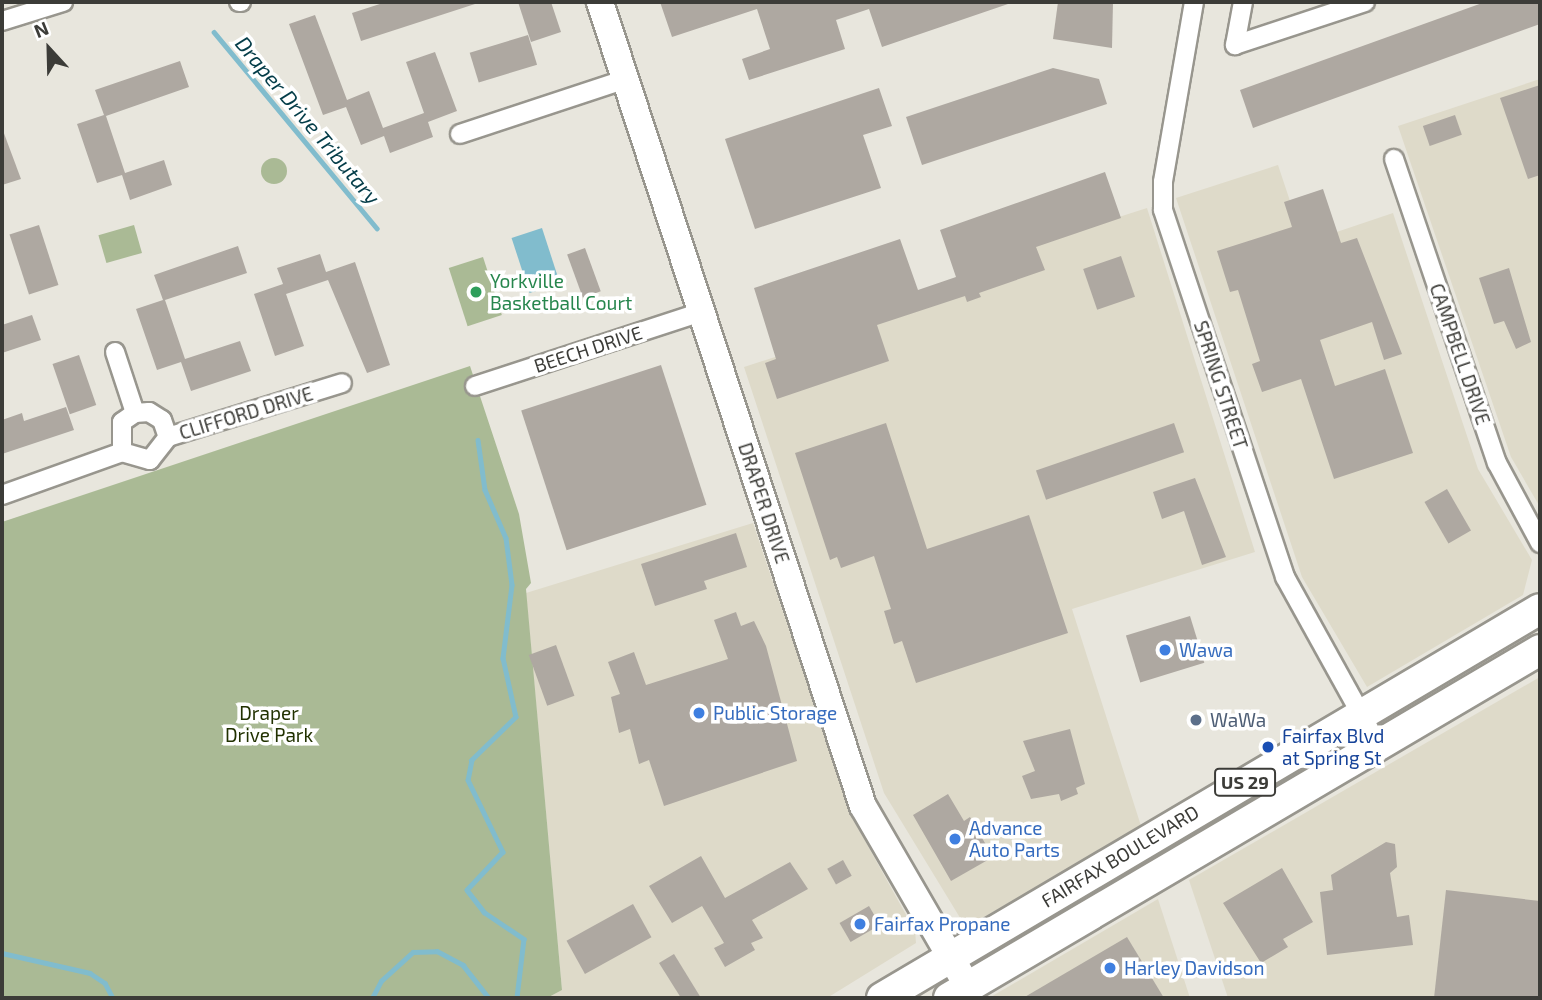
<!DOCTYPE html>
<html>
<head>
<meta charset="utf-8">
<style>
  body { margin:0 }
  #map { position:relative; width:1542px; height:1000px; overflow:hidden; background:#e8e6dd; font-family:"Exo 2",sans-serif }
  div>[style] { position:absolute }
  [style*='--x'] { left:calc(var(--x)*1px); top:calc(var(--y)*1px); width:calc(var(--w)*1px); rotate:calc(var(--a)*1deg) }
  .built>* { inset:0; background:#dedac9 }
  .green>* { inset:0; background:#aaba95; transform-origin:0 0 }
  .round { border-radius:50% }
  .water>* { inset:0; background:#81bccd; transform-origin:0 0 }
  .stream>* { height:4.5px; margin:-2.25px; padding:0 2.25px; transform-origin:2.25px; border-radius:2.25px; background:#81bccd }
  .building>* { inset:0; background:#aea8a1; transform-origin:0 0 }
  .roads { filter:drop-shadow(2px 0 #98968e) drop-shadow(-2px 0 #98968e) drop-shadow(0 2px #98968e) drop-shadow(0 -2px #98968e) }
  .street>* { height:18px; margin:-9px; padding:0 9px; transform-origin:9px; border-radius:9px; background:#fff }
  .secondary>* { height:26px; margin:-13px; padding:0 13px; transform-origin:13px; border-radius:13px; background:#fff }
  .primary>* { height:30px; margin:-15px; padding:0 15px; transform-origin:15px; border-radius:15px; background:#fff }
  .dots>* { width:19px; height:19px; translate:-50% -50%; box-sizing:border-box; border:4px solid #fff; border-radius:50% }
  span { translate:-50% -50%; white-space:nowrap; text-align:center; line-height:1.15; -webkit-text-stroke:7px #fff; paint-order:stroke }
  .shield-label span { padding:2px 5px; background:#fff; border:2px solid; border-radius:5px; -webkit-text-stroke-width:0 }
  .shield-label { font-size:18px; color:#3c3c38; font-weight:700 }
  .leisure-label { font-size:19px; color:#27864d }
  .left { translate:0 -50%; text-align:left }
  .street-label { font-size:19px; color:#3c3c38 }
  .shop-label { font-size:19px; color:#366cbe }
  .park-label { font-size:19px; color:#213100 }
  .service-label { font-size:19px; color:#4e5e75 }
  .transit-label { font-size:19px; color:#164399 }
  .water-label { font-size:21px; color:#033c48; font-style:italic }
  .frame { position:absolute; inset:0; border:4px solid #3c3c38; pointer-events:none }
  .north { position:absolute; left:14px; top:14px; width:70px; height:70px; -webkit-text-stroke:5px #fff; paint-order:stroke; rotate:338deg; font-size:19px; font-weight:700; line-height:28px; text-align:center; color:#3c3c38 }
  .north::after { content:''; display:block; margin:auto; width:24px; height:32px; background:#3c3c38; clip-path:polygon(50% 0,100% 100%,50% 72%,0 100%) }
</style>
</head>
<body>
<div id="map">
  <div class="built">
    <i style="clip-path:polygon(1540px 79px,1540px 507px,1511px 457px,1398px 126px)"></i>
    <i style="clip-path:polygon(1278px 165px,1304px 243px,1393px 213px,1478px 469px,1532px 560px,1523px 595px,1367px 687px,1302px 577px,1176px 198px)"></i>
    <i style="clip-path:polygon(1147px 208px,1255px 552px,1072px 609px,1141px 826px,976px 922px,962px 921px,884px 793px,744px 367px,965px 295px,957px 269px)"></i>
    <i style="clip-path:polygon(753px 523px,853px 819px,915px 931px,916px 943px,827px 998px,547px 998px,562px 990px,526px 593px)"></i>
    <i style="clip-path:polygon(1540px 677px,1540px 998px,1228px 998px,1189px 880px)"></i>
    <i style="clip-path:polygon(1158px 899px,1190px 998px,989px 998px)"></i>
  </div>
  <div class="green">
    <i class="round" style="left:261px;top:158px;width:26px;height:26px"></i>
    <i style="left:134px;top:225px;width:29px;height:37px;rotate:74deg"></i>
    <i style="left:483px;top:257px;width:61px;height:36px;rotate:72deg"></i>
    <i style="clip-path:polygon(470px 366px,519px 514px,531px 583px,526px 589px,562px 990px,547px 998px,2px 998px,2px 522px)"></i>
  </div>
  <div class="water">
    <i style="left:542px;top:228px;width:58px;height:32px;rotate:72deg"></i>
  </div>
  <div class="stream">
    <i style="--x:214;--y:32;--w:255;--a:50.3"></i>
    <i style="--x:478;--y:440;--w:50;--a:82"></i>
    <i style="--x:485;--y:490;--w:52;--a:66.4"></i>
    <i style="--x:506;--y:538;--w:47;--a:82.7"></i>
    <i style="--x:512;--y:585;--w:74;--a:97"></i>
    <i style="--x:503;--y:658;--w:60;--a:77.6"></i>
    <i style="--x:516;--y:717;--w:62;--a:135.7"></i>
    <i style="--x:472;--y:760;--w:20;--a:101"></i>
    <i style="--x:468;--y:780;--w:80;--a:64.1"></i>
    <i style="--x:503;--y:852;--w:52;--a:133.5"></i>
    <i style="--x:467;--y:890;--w:28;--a:52"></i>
    <i style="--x:484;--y:912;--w:48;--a:34"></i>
    <i style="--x:524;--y:939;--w:59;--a:96.8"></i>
    <i style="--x:2;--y:953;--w:90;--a:12.8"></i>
    <i style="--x:90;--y:973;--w:18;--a:34"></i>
    <i style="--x:105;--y:983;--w:17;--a:62"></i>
    <i style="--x:372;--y:998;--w:19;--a:-62"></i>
    <i style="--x:381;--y:981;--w:43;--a:-42.2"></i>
    <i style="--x:413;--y:952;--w:24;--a:-2"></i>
    <i style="--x:437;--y:951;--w:30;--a:28"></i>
    <i style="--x:463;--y:965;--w:42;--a:51.8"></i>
  </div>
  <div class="building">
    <i style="clip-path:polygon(386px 2px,474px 2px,475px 4px,361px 41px,352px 13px)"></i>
    <i style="clip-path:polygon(518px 2px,551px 2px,561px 32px,531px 42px)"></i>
    <i style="clip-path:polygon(660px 2px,1007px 2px,1008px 4px,882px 47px,869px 9px,836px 20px,845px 49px,749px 80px,742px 59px,770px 49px,757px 9px,672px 37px)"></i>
    <i style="clip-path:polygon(1058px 2px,1113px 2px,1112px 48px,1053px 39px)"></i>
    <i style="clip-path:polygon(1485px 2px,1540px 2px,1540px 24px,1253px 128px,1240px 90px)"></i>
    <i style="clip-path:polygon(315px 15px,347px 100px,369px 91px,383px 128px,424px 113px,406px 62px,435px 52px,457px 111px,428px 122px,433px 137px,390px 153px,384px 136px,361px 145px,346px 107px,323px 115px,289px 24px)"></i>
    <i style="left:528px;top:35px;width:31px;height:61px;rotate:73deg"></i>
    <i style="clip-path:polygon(180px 61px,189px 87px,106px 116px,125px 173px,164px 160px,172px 185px,130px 200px,122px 175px,97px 183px,77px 124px,104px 115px,95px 90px)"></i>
    <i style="clip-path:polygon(1053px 68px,1099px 79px,1107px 104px,922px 165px,906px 117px)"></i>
    <i style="clip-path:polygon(1540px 85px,1540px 175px,1528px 179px,1500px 98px)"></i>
    <i style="clip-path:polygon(879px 88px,892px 126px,863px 135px,881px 188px,755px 229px,725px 139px)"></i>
    <i style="left:1455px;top:115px;width:21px;height:34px;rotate:71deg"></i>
    <i style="clip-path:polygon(2px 128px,21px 179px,2px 185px)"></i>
    <i style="clip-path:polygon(1105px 172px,1121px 218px,1036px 247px,1045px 270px,979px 293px,981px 297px,967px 302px,965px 296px,877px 325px,889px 361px,777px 399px,765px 363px,776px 359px,754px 288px,900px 239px,918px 290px,956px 277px,940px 230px)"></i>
    <i style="clip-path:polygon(1323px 189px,1341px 243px,1357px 238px,1402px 354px,1384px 360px,1372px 322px,1320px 340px,1335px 386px,1385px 369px,1413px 453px,1334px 479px,1301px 379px,1262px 392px,1252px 364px,1260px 361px,1238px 290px,1230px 292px,1217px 251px,1292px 227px,1284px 202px)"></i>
    <i style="left:39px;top:225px;width:63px;height:31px;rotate:72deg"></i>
    <i style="clip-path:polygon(238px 246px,247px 273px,165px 300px,185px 359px,240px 341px,251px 371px,191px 391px,181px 362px,157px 370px,136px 309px,163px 300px,154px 275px)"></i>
    <i style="left:585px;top:248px;width:46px;height:19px;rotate:70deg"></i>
    <i style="clip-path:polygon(320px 254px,326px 272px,355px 262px,390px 365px,367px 373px,328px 280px,286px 294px,304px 346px,275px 356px,254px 294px,283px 284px,277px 268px)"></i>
    <i style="left:1121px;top:256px;width:43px;height:40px;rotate:71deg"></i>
    <i style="clip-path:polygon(1509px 268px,1531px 342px,1516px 349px,1504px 321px,1494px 324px,1479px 278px)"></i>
    <i style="clip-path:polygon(32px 315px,41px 340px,2px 353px,2px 325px)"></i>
    <i style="left:79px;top:355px;width:53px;height:28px;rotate:71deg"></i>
    <i style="left:661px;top:365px;width:147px;height:147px;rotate:72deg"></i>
    <i style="clip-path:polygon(66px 407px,74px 430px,2px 454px,2px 420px,22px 413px,24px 421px)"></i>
    <i style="clip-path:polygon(886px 423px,927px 549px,1029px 515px,1068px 633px,916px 683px,902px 641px,894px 644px,884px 611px,891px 609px,874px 556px,841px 568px,837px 557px,830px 560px,795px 453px)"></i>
    <i style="left:1174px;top:423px;width:31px;height:146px;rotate:71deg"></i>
    <i style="clip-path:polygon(1195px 478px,1226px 557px,1202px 565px,1184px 511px,1162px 519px,1153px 492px)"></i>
    <i style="left:1447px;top:489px;width:48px;height:26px;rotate:60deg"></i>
    <i style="clip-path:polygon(736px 533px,747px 567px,704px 581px,707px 589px,655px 606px,641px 564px)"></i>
    <i style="clip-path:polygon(736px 612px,741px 626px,754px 621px,766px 646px,797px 761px,664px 806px,649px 760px,639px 764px,630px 729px,619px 733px,611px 697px,620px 694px,608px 662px,634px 652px,646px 685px,728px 659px,714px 620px)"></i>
    <i style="left:1190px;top:616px;width:49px;height:67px;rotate:73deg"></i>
    <i style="left:556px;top:645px;width:54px;height:29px;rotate:70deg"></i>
    <i style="clip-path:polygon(1070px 729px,1085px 784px,1076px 788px,1078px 794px,1061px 801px,1059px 794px,1031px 799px,1022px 776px,1035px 771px,1023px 741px)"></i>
    <i style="clip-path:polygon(948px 794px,964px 821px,970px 817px,993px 857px,951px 881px,913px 815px)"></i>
    <i style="clip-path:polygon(1386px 842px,1395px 844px,1397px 867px,1390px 873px,1397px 917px,1409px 915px,1413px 945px,1327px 955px,1320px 892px,1333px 890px,1331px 875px)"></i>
    <i style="clip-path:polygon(701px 856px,725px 898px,790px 862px,808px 889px,752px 920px,763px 938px,751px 943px,755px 950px,725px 967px,714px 948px,724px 943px,702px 906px,672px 923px,649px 886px)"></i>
    <i style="left:843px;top:860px;width:18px;height:18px;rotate:61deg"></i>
    <i style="clip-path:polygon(1282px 868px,1313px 922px,1283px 939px,1288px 947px,1261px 963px,1223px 903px)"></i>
    <i style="clip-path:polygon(1446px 890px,1540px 901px,1540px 998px,1434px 998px)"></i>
    <i style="left:633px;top:904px;width:38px;height:76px;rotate:61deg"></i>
    <i style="left:869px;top:906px;width:22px;height:34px;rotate:60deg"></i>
    <i style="clip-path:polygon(1127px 937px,1164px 998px,1023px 998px)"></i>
    <i style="clip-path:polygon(674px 954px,701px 998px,681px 998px,659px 963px)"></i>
  </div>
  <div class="roads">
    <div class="street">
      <i style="--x:239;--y:2;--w:2;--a:0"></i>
      <i style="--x:1194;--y:2;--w:183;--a:99.8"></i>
      <i style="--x:1163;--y:182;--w:28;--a:90"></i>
      <i style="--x:1163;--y:210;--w:387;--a:71.6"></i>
      <i style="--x:1285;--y:577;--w:192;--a:61"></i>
      <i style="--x:1243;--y:2;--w:44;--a:100.5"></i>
      <i style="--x:1235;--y:45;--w:137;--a:-18.3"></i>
      <i style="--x:2;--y:21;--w:64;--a:-17.3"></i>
      <i style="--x:460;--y:134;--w:175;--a:-18.3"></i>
      <i style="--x:1394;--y:159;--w:321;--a:71.3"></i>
      <i style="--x:1497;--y:463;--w:91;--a:61.7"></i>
      <i style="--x:115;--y:352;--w:64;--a:71.8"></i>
      <i style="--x:475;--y:386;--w:239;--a:-18.1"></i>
      <i style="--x:122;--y:452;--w:30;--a:-90"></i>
      <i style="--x:122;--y:422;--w:16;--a:-35"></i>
      <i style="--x:135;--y:413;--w:14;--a:-4"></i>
      <i style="--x:149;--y:412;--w:15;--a:32"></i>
      <i style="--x:162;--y:420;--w:18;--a:71"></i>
      <i style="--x:2;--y:495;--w:127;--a:-19.7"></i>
      <i style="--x:122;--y:452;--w:29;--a:16"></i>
      <i style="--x:150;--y:460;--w:29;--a:-52"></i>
      <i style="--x:168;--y:437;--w:182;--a:-17.2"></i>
    </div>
    <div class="secondary">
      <i style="--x:600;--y:2;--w:846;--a:71.89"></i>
      <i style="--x:863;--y:806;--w:209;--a:59.9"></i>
    </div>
    <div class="primary">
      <i style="--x:882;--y:998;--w:764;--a:-30.59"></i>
      <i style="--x:949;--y:998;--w:686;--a:-30.49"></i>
    </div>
  </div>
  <div class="dots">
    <i style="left:476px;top:292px;background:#2e9e5b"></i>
    <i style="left:1165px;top:650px;background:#3f7fe0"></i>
    <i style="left:699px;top:713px;background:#3f7fe0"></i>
    <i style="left:1196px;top:720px;background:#5c6f8a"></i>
    <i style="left:1268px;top:747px;background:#1a4fb4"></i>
    <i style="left:955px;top:839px;background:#3f7fe0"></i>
    <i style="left:860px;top:924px;background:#3f7fe0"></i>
    <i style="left:1110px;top:968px;background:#3f7fe0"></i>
  </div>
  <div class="shield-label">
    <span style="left:1245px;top:782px">US 29</span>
  </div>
  <div class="leisure-label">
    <span class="left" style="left:490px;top:292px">Yorkville<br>Basketball Court</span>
  </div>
  <div class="street-label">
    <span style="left:588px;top:349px;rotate:-18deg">BEECH DRIVE</span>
    <span style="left:1460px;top:354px;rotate:71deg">CAMPBELL DRIVE</span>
    <span style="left:1221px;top:385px;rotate:72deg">SPRING STREET</span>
    <span style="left:246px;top:413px;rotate:-17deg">CLIFFORD DRIVE</span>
    <span style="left:764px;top:503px;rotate:72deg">DRAPER DRIVE</span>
    <span style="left:1120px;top:856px;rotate:-31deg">FAIRFAX BOULEVARD</span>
  </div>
  <div class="shop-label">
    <span class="left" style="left:1179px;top:650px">Wawa</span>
    <span class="left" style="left:713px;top:713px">Public Storage</span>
    <span class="left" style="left:969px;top:839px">Advance<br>Auto Parts</span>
    <span class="left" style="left:874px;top:924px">Fairfax Propane</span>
    <span class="left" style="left:1124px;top:968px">Harley Davidson</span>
  </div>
  <div class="park-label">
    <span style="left:269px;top:724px">Draper<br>Drive Park</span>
  </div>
  <div class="service-label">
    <span class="left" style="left:1210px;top:720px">WaWa</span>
  </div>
  <div class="transit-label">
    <span class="left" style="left:1282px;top:747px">Fairfax Blvd<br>at Spring St</span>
  </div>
  <div class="water-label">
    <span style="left:308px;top:120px;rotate:50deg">Draper Drive Tributary</span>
  </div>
  <div class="frame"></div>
  <div class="north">N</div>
</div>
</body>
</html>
